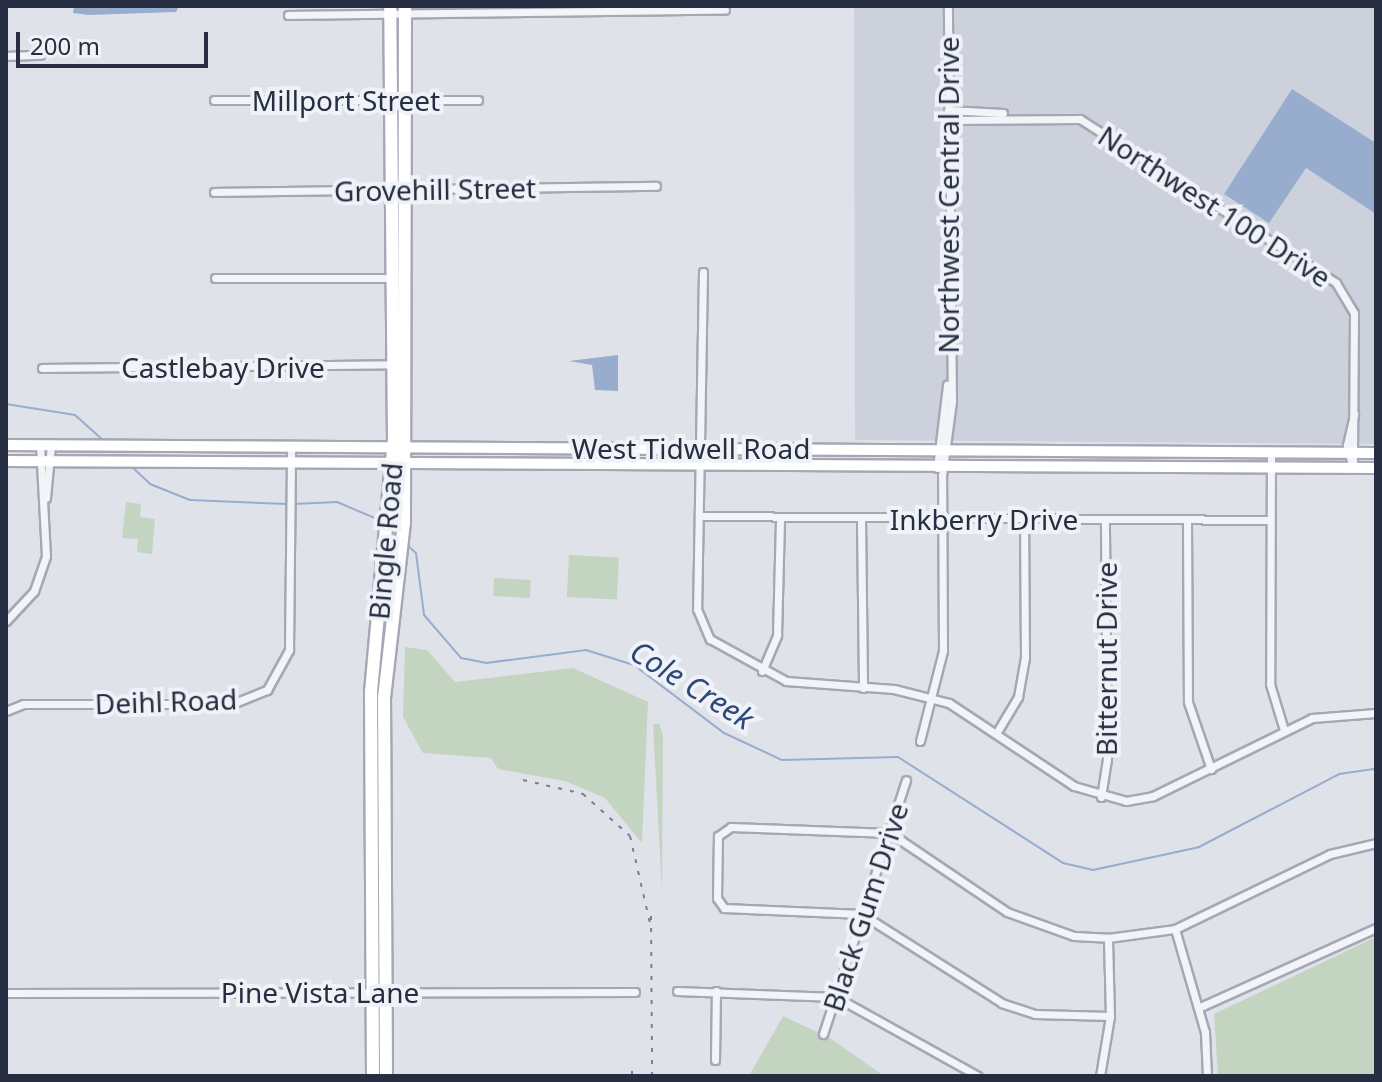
<!DOCTYPE html>
<html>
<head>
<meta charset="utf-8">
<style>
  body { margin:0 }
  #map { position:relative; width:1382px; height:1082px; overflow:hidden; background:#e0e2ea; font-family:"Noto Sans",sans-serif }
  div>[style] { position:absolute }
  [style*='--x'] { left:calc(var(--x)*1px); top:calc(var(--y)*1px); width:calc(var(--w)*1px); rotate:calc(var(--a)*1deg) }
  .built>* { inset:0; background:#cdd1dc }
  .green>* { inset:0; background:#c3d4c0; transform-origin:0 0 }
  .water>* { inset:0; background:#98accd }
  .stream>* { height:2px; margin:-1px; padding:0 1px; transform-origin:1px; border-radius:1px; background:#98accd }
  .roads { filter:drop-shadow(2px 0 #a5a8b4) drop-shadow(-2px 0 #a5a8b4) drop-shadow(0 2px #a5a8b4) drop-shadow(0 -2px #a5a8b4) }
  .minor>* { height:7px; margin:-3.5px; padding:0 3.5px; transform-origin:3.5px; border-radius:3.5px; background:#f3f4f8 }
  .secondary>* { height:10px; margin:-5px; padding:0 5px; transform-origin:5px; border-radius:5px; background:#fff }
  .primary>* { height:12px; margin:-6px; padding:0 6px; transform-origin:6px; border-radius:6px; background:#fff }
  .rail>* { height:2px; margin-top:-1px; transform-origin:0; background:repeating-linear-gradient(90deg,#787f95 0 4px,transparent 0 12px) }
  span { translate:-50% -50%; white-space:nowrap; text-align:center; line-height:1.15; -webkit-text-stroke:8px #eff2f7; paint-order:stroke }
  .street-label { font-size:28px; color:#272e42 }
  .water-label { font-size:30px; color:#2e477a; font-style:italic }
  .frame { position:absolute; inset:0; border:8px solid #272e42; pointer-events:none }
  .scale { position:absolute; left:16px; top:32px; width:192px; height:36px; box-sizing:border-box; border:4px solid #272e42; border-top:0; padding-left:10px; font-size:24px; line-height:28px; white-space:nowrap; color:#272e42; -webkit-text-stroke:6px #eff2f7; paint-order:stroke }
</style>
</head>
<body>
<div id="map">
  <div class="built">
    <i style="clip-path:polygon(854px 6px,1376px 6px,1376px 143px,1292px 89px,1306px 168px,1376px 214px,1376px 444px,855px 440px)"></i>
  </div>
  <div class="green">
    <i style="clip-path:polygon(126px 502px,141px 504px,140px 517px,155px 519px,152px 554px,137px 552px,138px 539px,122px 538px)"></i>
    <i style="left:569px;top:555px;width:50px;height:42px;rotate:3deg"></i>
    <i style="left:494px;top:578px;width:37px;height:18px;rotate:3deg"></i>
    <i style="clip-path:polygon(405px 647px,427px 650px,455px 682px,573px 668px,648px 702px,642px 843px,605px 798px,565px 781px,498px 769px,491px 758px,423px 753px,403px 717px)"></i>
    <i style="clip-path:polygon(659px 723px,663px 736px,662px 891px,653px 725px)"></i>
    <i style="clip-path:polygon(1376px 937px,1376px 1076px,1218px 1076px,1214px 1014px)"></i>
    <i style="clip-path:polygon(783px 1016px,830px 1038px,884px 1076px,749px 1076px)"></i>
  </div>
  <div class="water">
    <i style="clip-path:polygon(74px 6px,179px 6px,176px 12px,89px 15px,73px 13px)"></i>
    <i style="clip-path:polygon(1292px 89px,1376px 143px,1376px 214px,1306px 168px,1269px 223px,1224px 194px)"></i>
    <i style="clip-path:polygon(618px 355px,618px 391px,595px 390px,592px 365px,569px 361px)"></i>
  </div>
  <div class="stream">
    <i style="--x:6;--y:404;--w:70;--a:9.1"></i>
    <i style="--x:75;--y:415;--w:39;--a:42"></i>
    <i style="--x:132;--y:467;--w:25;--a:43"></i>
    <i style="--x:150;--y:484;--w:43;--a:21.8"></i>
    <i style="--x:190;--y:500;--w:97;--a:2.4"></i>
    <i style="--x:294;--y:504;--w:43;--a:-2.7"></i>
    <i style="--x:337;--y:502;--w:49;--a:22.9"></i>
    <i style="--x:407;--y:545;--w:12;--a:42"></i>
    <i style="--x:416;--y:553;--w:63;--a:82.6"></i>
    <i style="--x:424;--y:615;--w:57;--a:49.3"></i>
    <i style="--x:461;--y:658;--w:25;--a:11"></i>
    <i style="--x:486;--y:663;--w:101;--a:-7.4"></i>
    <i style="--x:586;--y:650;--w:50;--a:17.4"></i>
    <i style="--x:634;--y:665;--w:113;--a:37.1"></i>
    <i style="--x:724;--y:733;--w:64;--a:25"></i>
    <i style="--x:782;--y:760;--w:116;--a:-1.5"></i>
    <i style="--x:898;--y:757;--w:196;--a:32.7"></i>
    <i style="--x:1063;--y:863;--w:31;--a:13"></i>
    <i style="--x:1093;--y:870;--w:108;--a:-12.2"></i>
    <i style="--x:1199;--y:847;--w:158;--a:-27.5"></i>
    <i style="--x:1339;--y:774;--w:37;--a:-8"></i>
  </div>
  <div class="roads">
    <div class="minor">
      <i style="--x:288;--y:15;--w:437;--a:-0.7"></i>
      <i style="--x:6;--y:56;--w:34;--a:-2"></i>
      <i style="--x:214;--y:100;--w:264;--a:0"></i>
      <i style="--x:948;--y:110;--w:55;--a:3.1"></i>
      <i style="--x:949;--y:120;--w:131;--a:-0.4"></i>
      <i style="--x:1080;--y:119;--w:304;--a:32.6"></i>
      <i style="--x:1336;--y:283;--w:35;--a:59"></i>
      <i style="--x:1354;--y:313;--w:155;--a:90.4"></i>
      <i style="--x:214;--y:192;--w:442;--a:-0.8"></i>
      <i style="--x:703;--y:272;--w:337;--a:91"></i>
      <i style="--x:697;--y:609;--w:33;--a:67"></i>
      <i style="--x:710;--y:639;--w:87;--a:28.9"></i>
      <i style="--x:786;--y:681;--w:108;--a:4.2"></i>
      <i style="--x:894;--y:689;--w:57;--a:14.3"></i>
      <i style="--x:949;--y:703;--w:150;--a:33.6"></i>
      <i style="--x:1074;--y:786;--w:54;--a:16.1"></i>
      <i style="--x:1126;--y:801;--w:27;--a:-10"></i>
      <i style="--x:1153;--y:796;--w:177;--a:-26.1"></i>
      <i style="--x:1312;--y:718;--w:64;--a:-4.5"></i>
      <i style="--x:215;--y:278;--w:177;--a:0"></i>
      <i style="--x:42;--y:368;--w:354;--a:-0.6"></i>
      <i style="--x:1271;--y:452;--w:232;--a:90.2"></i>
      <i style="--x:1270;--y:684;--w:48;--a:73.1"></i>
      <i style="--x:937;--y:468;--w:84;--a:-83.1"></i>
      <i style="--x:1353;--y:468;--w:24;--a:-105"></i>
      <i style="--x:1347;--y:445;--w:32;--a:-77"></i>
      <i style="--x:46;--y:498;--w:53;--a:-84.6"></i>
      <i style="--x:700;--y:516;--w:568;--a:0.4"></i>
      <i style="--x:861;--y:519;--w:169;--a:89.3"></i>
      <i style="--x:1187;--y:520;--w:182;--a:89.7"></i>
      <i style="--x:1188;--y:702;--w:71;--a:71.1"></i>
      <i style="--x:6;--y:621;--w:41;--a:-47"></i>
      <i style="--x:34;--y:591;--w:37;--a:-71"></i>
      <i style="--x:46;--y:556;--w:111;--a:-93.1"></i>
      <i style="--x:762;--y:671;--w:39;--a:-67"></i>
      <i style="--x:777;--y:635;--w:117;--a:-88.5"></i>
      <i style="--x:6;--y:711;--w:18;--a:-22"></i>
      <i style="--x:23;--y:704;--w:209;--a:0"></i>
      <i style="--x:232;--y:704;--w:38;--a:-22"></i>
      <i style="--x:267;--y:690;--w:46;--a:-61.2"></i>
      <i style="--x:289;--y:650;--w:203;--a:-89.4"></i>
      <i style="--x:997;--y:732;--w:41;--a:-59"></i>
      <i style="--x:1018;--y:697;--w:40;--a:-80"></i>
      <i style="--x:1025;--y:658;--w:139;--a:-90.4"></i>
      <i style="--x:920;--y:741;--w:93;--a:-75.7"></i>
      <i style="--x:943;--y:651;--w:175;--a:-90.3"></i>
      <i style="--x:942;--y:476;--w:76;--a:-82.4"></i>
      <i style="--x:952;--y:401;--w:395;--a:-90.6"></i>
      <i style="--x:1101;--y:797;--w:39;--a:-81"></i>
      <i style="--x:1107;--y:758;--w:238;--a:-90.5"></i>
      <i style="--x:1175;--y:929;--w:107;--a:73.8"></i>
      <i style="--x:1205;--y:1032;--w:44;--a:87.4"></i>
      <i style="--x:677;--y:991;--w:159;--a:2.2"></i>
      <i style="--x:836;--y:997;--w:162;--a:29.1"></i>
      <i style="--x:6;--y:993;--w:629;--a:-0.09"></i>
      <i style="--x:1200;--y:1007;--w:193;--a:-24.2"></i>
      <i style="--x:1110;--y:1016;--w:75;--a:-178.5"></i>
      <i style="--x:1035;--y:1014;--w:35;--a:-162"></i>
      <i style="--x:1002;--y:1003;--w:166;--a:-147.6"></i>
      <i style="--x:862;--y:914;--w:138;--a:-177.5"></i>
      <i style="--x:724;--y:908;--w:12;--a:-125"></i>
      <i style="--x:717;--y:898;--w:62;--a:-89.1"></i>
      <i style="--x:718;--y:836;--w:16;--a:-35"></i>
      <i style="--x:731;--y:827;--w:159;--a:2.2"></i>
      <i style="--x:890;--y:833;--w:141;--a:34"></i>
      <i style="--x:1007;--y:912;--w:71;--a:19.7"></i>
      <i style="--x:1074;--y:936;--w:34;--a:3"></i>
      <i style="--x:1108;--y:938;--w:68;--a:-7.7"></i>
      <i style="--x:1175;--y:929;--w:172;--a:-25.8"></i>
      <i style="--x:1330;--y:854;--w:47;--a:-13.4"></i>
      <i style="--x:823;--y:1034;--w:267;--a:-71.9"></i>
      <i style="--x:715;--y:1060;--w:69;--a:-89.2"></i>
      <i style="--x:1100;--y:1076;--w:61;--a:-80.5"></i>
      <i style="--x:1110;--y:1016;--w:78;--a:-91.5"></i>
    </div>
    <div class="secondary">
      <i style="--x:6;--y:445;--w:1370;--a:0.33"></i>
      <i style="--x:6;--y:461;--w:1370;--a:0.29"></i>
    </div>
    <div class="primary">
      <i style="--x:373;--y:1076;--w:384;--a:-90.3"></i>
      <i style="--x:371;--y:692;--w:253;--a:-84.8"></i>
      <i style="--x:394;--y:440;--w:434;--a:-90.5"></i>
      <i style="--x:386;--y:1076;--w:378;--a:-90.3"></i>
      <i style="--x:384;--y:698;--w:176;--a:-83.5"></i>
      <i style="--x:404;--y:523;--w:517;--a:-89.89"></i>
    </div>
  </div>
  <div class="rail">
    <i style="--x:523;--y:780;--w:62;--a:13.1"></i>
    <i style="--x:583;--y:794;--w:63;--a:41.8"></i>
    <i style="--x:630;--y:836;--w:94;--a:77.1"></i>
    <i style="--x:651;--y:916;--w:160;--a:89.6"></i>
    <i style="--x:632;--y:1071;--w:5;--a:90"></i>
  </div>
  <div class="street-label">
    <span style="left:346px;top:100px">Millport Street</span>
    <span style="left:435px;top:189px;rotate:-1deg">Grovehill Street</span>
    <span style="left:948px;top:195px;rotate:-90deg">Northwest Central Drive</span>
    <span style="left:1215px;top:206px;rotate:33deg">Northwest 100 Drive</span>
    <span style="left:223px;top:367px">Castlebay Drive</span>
    <span style="left:691px;top:448px">West Tidwell Road</span>
    <span style="left:984px;top:519px">Inkberry Drive</span>
    <span style="left:385px;top:541px;rotate:-85deg">Bingle Road</span>
    <span style="left:1106px;top:659px;rotate:-90deg">Bitternut Drive</span>
    <span style="left:166px;top:701px;rotate:-2deg">Deihl Road</span>
    <span style="left:865px;top:907px;rotate:-72deg">Black Gum Drive</span>
    <span style="left:320px;top:992px">Pine Vista Lane</span>
  </div>
  <div class="water-label">
    <span style="left:692px;top:685px;rotate:32deg">Cole Creek</span>
  </div>
  <div class="frame"></div>
  <div class="scale">200 m</div>
</div>
</body>
</html>
